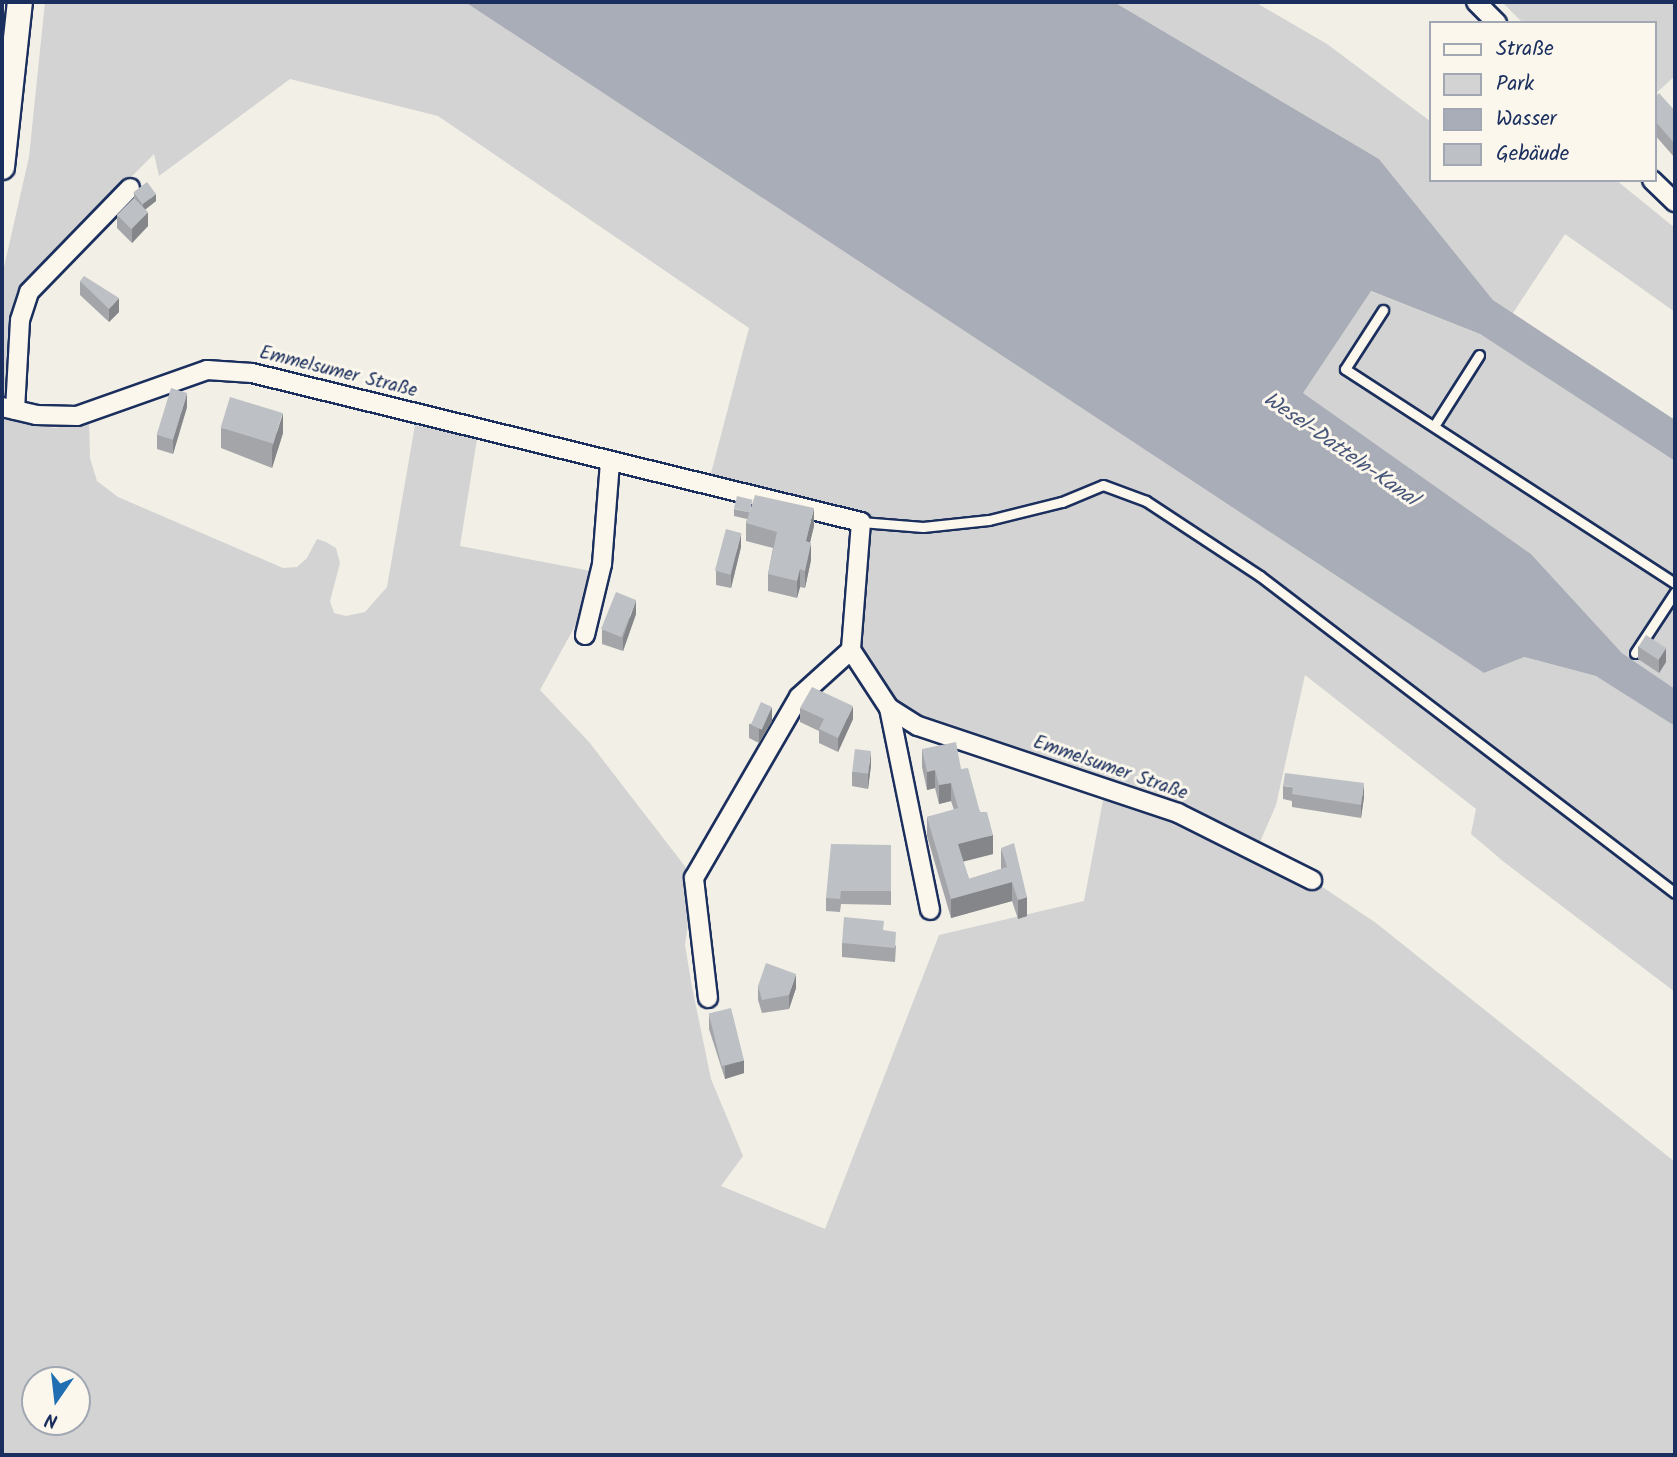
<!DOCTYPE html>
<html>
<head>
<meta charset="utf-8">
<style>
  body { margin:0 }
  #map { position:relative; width:1677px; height:1457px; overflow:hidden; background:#f2efe6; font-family:Kalam,sans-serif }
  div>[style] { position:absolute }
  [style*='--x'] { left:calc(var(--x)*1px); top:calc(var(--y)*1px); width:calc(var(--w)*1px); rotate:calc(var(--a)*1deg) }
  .green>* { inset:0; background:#d2d3d2 }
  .water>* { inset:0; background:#a9adb7 }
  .roads { filter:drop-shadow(2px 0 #1b2f5e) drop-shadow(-2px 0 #1b2f5e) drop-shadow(0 2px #1b2f5e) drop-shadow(0 -2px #1b2f5e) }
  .lane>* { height:9px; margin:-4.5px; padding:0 4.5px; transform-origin:4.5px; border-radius:4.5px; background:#fbf7ec }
  .street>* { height:18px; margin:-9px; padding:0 9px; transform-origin:9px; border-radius:9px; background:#fbf7ec }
  .secondary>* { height:24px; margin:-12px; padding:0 12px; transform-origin:12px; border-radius:12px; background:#fbf7ec }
  .wall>* { inset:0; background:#a3a5a9 }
  .shaded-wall>* { inset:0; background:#848689 }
  .building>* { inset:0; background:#bdc0c4; transform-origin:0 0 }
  span { translate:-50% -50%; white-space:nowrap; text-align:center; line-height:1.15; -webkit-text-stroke:6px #fbf7ec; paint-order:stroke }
  .street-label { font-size:19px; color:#1b2f5e }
  .water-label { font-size:21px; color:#465579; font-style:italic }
  .frame { position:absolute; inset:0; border:4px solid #1b2f5e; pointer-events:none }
  .legend { position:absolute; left:1429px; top:21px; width:228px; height:161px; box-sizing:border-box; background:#fbf7ec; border:2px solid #a1a7b3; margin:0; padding:9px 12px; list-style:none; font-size:21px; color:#1b2f5e }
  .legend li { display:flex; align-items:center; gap:14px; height:35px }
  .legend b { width:35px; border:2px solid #a1a7b3 }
  .north { position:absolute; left:21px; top:1366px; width:70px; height:70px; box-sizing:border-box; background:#fbf7ec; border:2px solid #a1a7b3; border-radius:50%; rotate:194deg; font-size:19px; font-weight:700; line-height:28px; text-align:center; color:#1b2f5e }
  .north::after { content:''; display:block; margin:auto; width:24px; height:32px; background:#1f6fb2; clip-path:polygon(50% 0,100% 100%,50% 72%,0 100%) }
</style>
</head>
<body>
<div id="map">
  <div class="green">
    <i style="clip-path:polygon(45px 2px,465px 2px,1484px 673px,1523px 657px,1596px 676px,1626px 693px,1675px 726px,1675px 992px,1504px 862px,1471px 834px,1476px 809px,1305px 675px,1276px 805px,1260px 842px,1191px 812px,927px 721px,899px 706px,883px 691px,859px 645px,857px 605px,870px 517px,710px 477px,749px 328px,438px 116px,290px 79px,159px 176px,154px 154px,28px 281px,13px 319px,10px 402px,2px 400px,2px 276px,29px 157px)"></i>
    <i style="clip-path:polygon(1114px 2px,1255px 2px,1327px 44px,1430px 121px,1430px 180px,1616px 180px,1675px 228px,1675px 312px,1565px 234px,1513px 313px,1493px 300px,1379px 159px)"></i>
    <i style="clip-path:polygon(1502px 2px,1675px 2px,1675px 76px,1654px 95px,1654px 23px,1523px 23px)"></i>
    <i style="clip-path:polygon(1370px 291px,1480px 334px,1675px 461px,1675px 689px,1622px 653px,1531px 554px,1302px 393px)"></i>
    <i style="clip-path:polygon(evenodd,2px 419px,55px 428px,89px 421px,90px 458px,97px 481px,118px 497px,283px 568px,297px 567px,307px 558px,317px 539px,326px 542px,336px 548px,340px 563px,330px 601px,334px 613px,346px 616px,365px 612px,387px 587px,415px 425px,477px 439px,460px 546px,596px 572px,592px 595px,540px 690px,589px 742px,694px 878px,685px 945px,692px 987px,711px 1079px,743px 1156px,721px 1186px,825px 1229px,939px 935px,1084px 901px,1104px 795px,1173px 819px,1259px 862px,1312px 880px,1376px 923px,1675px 1162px,1675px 1455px,2px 1455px,2px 419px,35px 1380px,77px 1380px,77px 1422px,35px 1422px,35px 1380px)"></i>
  </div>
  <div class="water">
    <i style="clip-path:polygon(465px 2px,1114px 2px,1379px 159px,1493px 300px,1675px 420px,1675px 461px,1480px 334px,1371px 291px,1303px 393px,1531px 554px,1622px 653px,1675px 689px,1675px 726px,1596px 676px,1524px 657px,1484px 673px)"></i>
  </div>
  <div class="roads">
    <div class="lane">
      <i style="--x:1383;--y:310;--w:70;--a:122.8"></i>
      <i style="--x:1345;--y:369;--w:393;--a:33"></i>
      <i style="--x:1434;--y:426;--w:84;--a:-57.6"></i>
      <i style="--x:861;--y:522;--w:62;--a:4.6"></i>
      <i style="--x:923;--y:527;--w:66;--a:-6.1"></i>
      <i style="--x:989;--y:520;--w:75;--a:-13.9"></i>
      <i style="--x:1062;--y:502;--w:44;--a:-22.5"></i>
      <i style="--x:1103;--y:485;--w:46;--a:20.4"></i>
      <i style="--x:1146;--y:501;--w:136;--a:33.3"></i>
      <i style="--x:1260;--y:576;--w:522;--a:37.37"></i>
      <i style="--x:1635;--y:653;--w:73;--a:-56.7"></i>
    </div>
    <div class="street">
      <i style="--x:1476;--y:2;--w:30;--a:45"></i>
      <i style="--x:1652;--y:180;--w:32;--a:44"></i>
      <i style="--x:2;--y:407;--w:35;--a:13"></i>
      <i style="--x:36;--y:415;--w:41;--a:1.4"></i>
      <i style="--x:77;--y:416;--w:138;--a:-19.5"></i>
      <i style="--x:207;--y:370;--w:45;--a:3.8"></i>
      <i style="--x:252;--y:373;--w:627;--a:13.75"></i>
      <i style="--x:861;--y:522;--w:128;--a:94.5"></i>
      <i style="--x:851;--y:650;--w:69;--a:56.8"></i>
      <i style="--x:889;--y:708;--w:34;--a:32"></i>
      <i style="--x:918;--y:726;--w:274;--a:18.5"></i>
      <i style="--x:1178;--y:813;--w:150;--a:26.6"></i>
      <i style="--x:15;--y:410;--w:90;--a:-86.8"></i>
      <i style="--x:20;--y:320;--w:29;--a:-72"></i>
      <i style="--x:29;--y:292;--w:145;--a:-45.8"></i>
      <i style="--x:585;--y:635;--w:73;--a:-76.5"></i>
      <i style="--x:602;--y:564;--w:102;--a:-85.5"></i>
      <i style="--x:889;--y:708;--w:206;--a:78.5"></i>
      <i style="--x:708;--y:998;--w:121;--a:-96.7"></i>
      <i style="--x:694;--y:878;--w:209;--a:-59.9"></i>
      <i style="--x:799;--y:697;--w:70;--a:-42.1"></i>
    </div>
    <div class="secondary">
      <i style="--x:2;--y:167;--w:166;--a:-83.8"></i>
    </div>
  </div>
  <div class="wall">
    <i style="clip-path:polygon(1654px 98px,1675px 111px,1675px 158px,1654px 134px)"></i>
    <i style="clip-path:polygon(134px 193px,156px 201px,145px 210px,148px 226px,132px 243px,117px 228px,117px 215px,134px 198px)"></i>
    <i style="clip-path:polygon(80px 281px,119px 312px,109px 322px,80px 295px)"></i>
    <i style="clip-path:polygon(187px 407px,173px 454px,157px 449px,157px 435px)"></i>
    <i style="clip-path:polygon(221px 428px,283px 433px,272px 468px,221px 448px)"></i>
    <i style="clip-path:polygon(734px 509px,814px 526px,810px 542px,811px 560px,805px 588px,800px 587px,797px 598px,768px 591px,768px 574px,773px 548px,746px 541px,746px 523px,747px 519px,734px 516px)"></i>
    <i style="clip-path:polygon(741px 547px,731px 588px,716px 585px,716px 571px)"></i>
    <i style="clip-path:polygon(636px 614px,623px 651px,602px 644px,602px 630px)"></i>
    <i style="clip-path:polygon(1638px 646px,1666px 662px,1659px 673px,1638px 659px)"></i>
    <i style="clip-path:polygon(800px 708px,853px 719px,838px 752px,819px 743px,819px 731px,800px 722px)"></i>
    <i style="clip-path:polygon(772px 721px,759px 743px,749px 738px,749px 724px)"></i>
    <i style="clip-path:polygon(922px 749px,961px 769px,980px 812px,993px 854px,963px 861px,969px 879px,1001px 869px,1001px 848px,1027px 916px,1018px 919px,1012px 901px,951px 918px,927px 836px,927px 817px,954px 810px,951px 801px,939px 804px,935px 788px,927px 790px,922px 767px)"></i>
    <i style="clip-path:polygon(871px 765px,868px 789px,852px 786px,852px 772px)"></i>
    <i style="clip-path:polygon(1283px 786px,1364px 797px,1361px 818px,1292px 807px,1292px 801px,1283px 799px)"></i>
    <i style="clip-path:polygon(891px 845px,891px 905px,841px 904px,840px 912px,826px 911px,826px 898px)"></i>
    <i style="clip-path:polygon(884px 931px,896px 946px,895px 962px,842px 957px,842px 943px)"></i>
    <i style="clip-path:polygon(758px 986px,796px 988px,789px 1009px,762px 1013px,758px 1000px)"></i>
    <i style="clip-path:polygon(709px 1015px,744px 1073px,725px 1079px,709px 1029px)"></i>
  </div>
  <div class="shaded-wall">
    <i style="clip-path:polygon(156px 194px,156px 201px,143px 211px,143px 204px)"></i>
    <i style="clip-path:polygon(148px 212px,148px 226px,132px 243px,132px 229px)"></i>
    <i style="clip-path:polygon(119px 298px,119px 312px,109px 322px,109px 309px)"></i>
    <i style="clip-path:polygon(187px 393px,187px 407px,173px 454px,173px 440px)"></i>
    <i style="clip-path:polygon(283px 413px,283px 433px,272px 468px,272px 448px)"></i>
    <i style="clip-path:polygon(814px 508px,814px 526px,806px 559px,806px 541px)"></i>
    <i style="clip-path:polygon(741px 533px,741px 547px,731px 588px,731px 575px)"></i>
    <i style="clip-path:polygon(811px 543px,811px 560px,805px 588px,805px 571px)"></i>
    <i style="clip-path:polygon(800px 569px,800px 587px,797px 598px,797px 581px)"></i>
    <i style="clip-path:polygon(636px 600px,636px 614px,623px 651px,623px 638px)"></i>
    <i style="clip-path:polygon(1666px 648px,1666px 662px,1659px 673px,1659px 659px)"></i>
    <i style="clip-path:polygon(853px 706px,853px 719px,838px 752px,838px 738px)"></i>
    <i style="clip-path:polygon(772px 707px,772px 721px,759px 743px,759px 729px)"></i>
    <i style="clip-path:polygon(871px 751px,871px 765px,868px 789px,868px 775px)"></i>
    <i style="clip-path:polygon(935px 770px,935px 788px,927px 790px,927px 772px)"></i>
    <i style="clip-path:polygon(951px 783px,951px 801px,939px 804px,939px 785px)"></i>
    <i style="clip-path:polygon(1364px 783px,1364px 797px,1361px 818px,1361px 805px)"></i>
    <i style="clip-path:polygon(993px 835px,993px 854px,958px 863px,958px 844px)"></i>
    <i style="clip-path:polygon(1012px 882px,1012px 901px,951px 918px,951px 899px)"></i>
    <i style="clip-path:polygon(1027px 897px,1027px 916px,1018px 919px,1018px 900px)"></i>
    <i style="clip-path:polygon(796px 974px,796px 988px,789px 1009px,789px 995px)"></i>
    <i style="clip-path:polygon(744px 1060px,744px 1073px,725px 1079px,725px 1066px)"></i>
  </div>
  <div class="building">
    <i style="clip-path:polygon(1659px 93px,1675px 111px,1675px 144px,1654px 120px,1654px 98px)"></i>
    <i style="left:147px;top:182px;width:15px;height:17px;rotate:53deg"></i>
    <i style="left:134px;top:198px;width:20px;height:24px;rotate:45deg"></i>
    <i style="clip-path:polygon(84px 276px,119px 298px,109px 309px,80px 281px)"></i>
    <i style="left:171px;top:388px;width:17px;height:49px;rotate:17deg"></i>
    <i style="left:230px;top:397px;width:55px;height:32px;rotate:17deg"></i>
    <i style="clip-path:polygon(755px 495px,814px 508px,806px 541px,811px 543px,805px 571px,800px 569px,797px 581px,768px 574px,777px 532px,746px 523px)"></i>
    <i style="left:737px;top:496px;width:16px;height:13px;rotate:14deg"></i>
    <i style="left:726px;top:529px;width:16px;height:43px;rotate:15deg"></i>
    <i style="left:616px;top:592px;width:22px;height:40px;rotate:22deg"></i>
    <i style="left:1646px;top:635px;width:24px;height:14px;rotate:33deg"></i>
    <i style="clip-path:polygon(812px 687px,853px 706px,838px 738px,819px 729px,824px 719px,800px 708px)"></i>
    <i style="left:761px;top:702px;width:12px;height:25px;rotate:24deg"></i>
    <i style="clip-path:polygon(956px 742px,961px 769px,968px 768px,980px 812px,987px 812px,993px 835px,958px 844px,969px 879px,1007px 867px,1001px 848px,1014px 843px,1027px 897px,1018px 900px,1012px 882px,951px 899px,927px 817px,958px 808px,951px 783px,939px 785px,935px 770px,927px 772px,922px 749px)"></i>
    <i style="left:855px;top:749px;width:16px;height:23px;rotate:7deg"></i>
    <i style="clip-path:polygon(1285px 773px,1364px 783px,1361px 805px,1292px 794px,1293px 787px,1283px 786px)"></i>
    <i style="clip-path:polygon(831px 844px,891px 845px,891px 891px,841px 891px,840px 899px,826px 898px)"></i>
    <i style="clip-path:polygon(844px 917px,884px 921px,883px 930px,896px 932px,895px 948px,842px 943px)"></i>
    <i style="clip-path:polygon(766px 963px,796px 974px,789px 995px,762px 1000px,758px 986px)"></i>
    <i style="left:731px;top:1008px;width:54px;height:23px;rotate:76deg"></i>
  </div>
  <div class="street-label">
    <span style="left:338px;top:373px;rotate:14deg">Emmelsumer Straße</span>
    <span style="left:1110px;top:769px;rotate:19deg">Emmelsumer Straße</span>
  </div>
  <div class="water-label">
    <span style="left:1340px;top:450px;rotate:35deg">Wesel-Datteln-Kanal</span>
  </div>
  <div class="frame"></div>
  <ul class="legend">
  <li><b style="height:9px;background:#fbf7ec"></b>Straße</li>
  <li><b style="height:19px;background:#d2d3d2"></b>Park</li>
  <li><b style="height:19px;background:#a9adb7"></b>Wasser</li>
  <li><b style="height:19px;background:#bdc0c4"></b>Gebäude</li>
  </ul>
  <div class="north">N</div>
</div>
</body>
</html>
